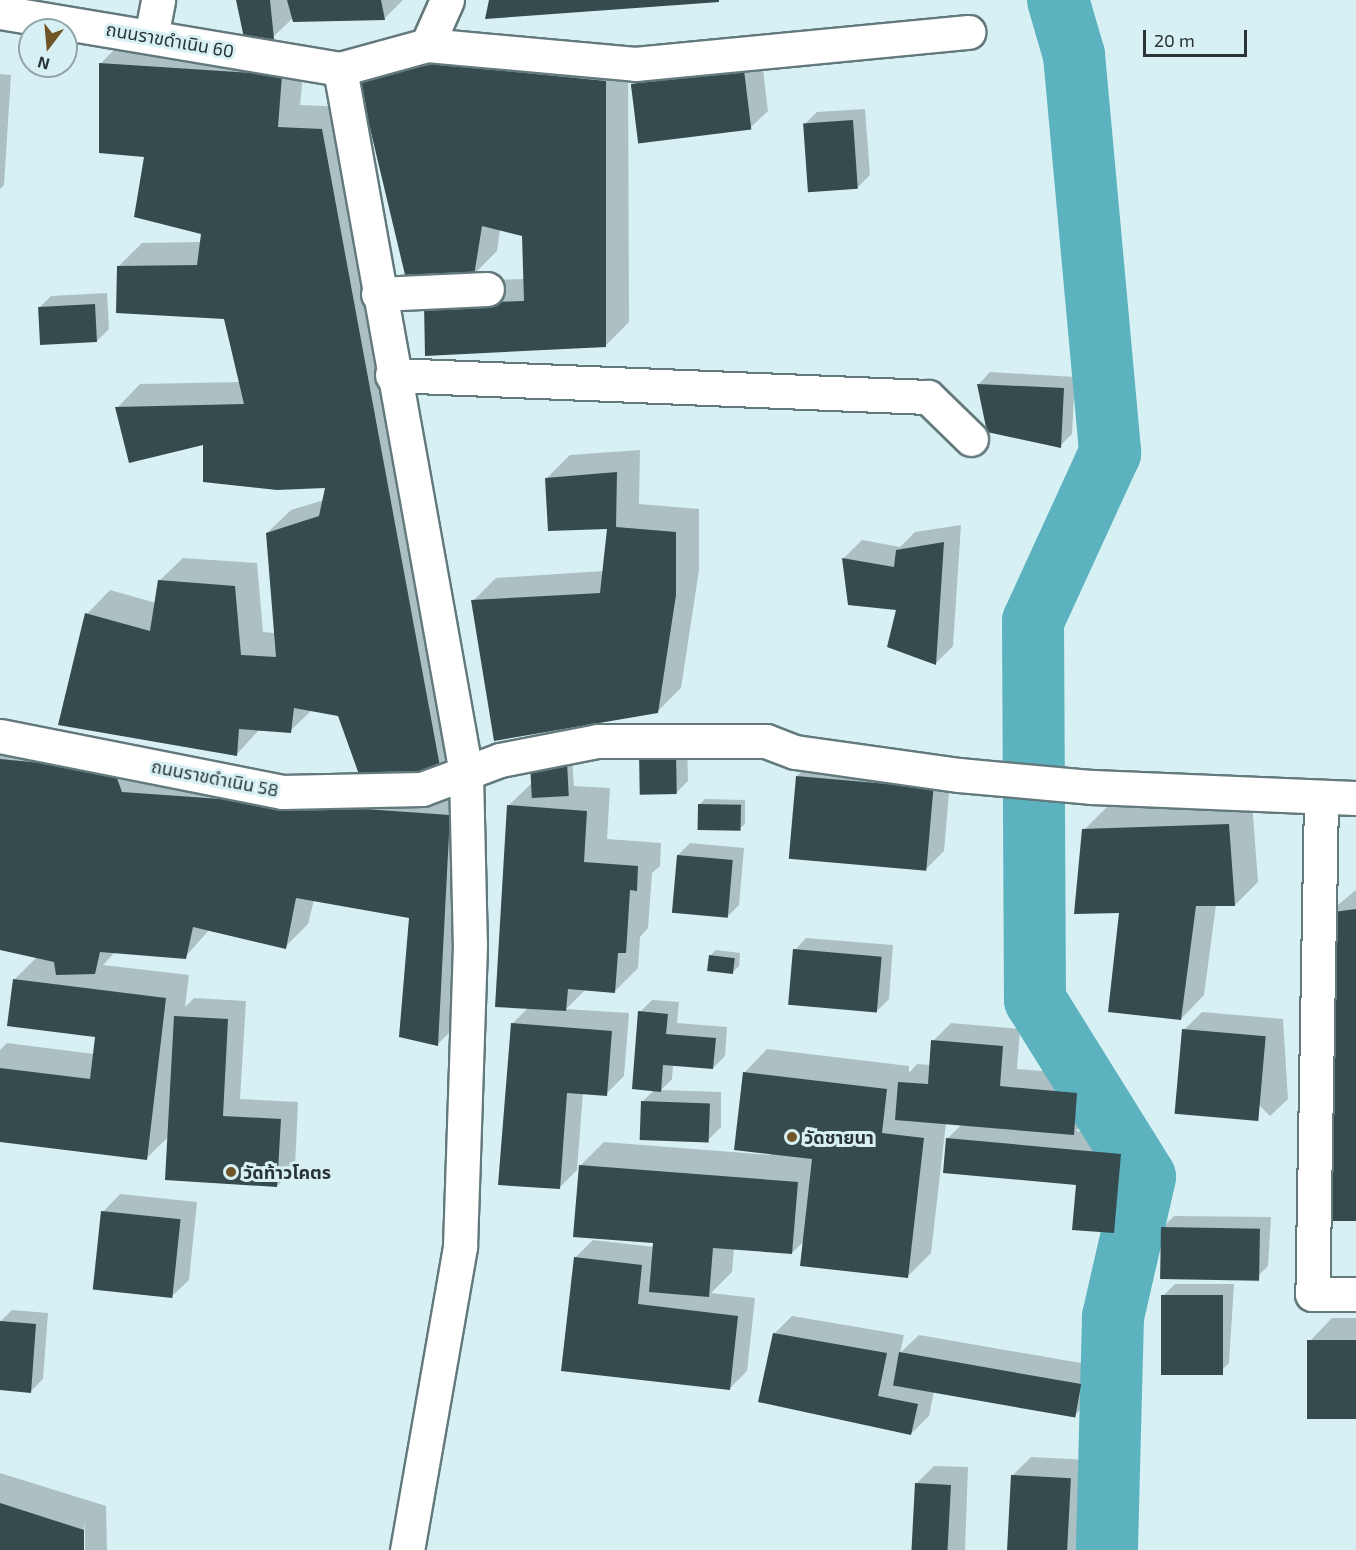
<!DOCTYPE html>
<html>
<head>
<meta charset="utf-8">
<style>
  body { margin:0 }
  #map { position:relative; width:1356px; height:1550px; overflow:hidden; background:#d7f0f4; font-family:"Exo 2","Noto Sans Thai",sans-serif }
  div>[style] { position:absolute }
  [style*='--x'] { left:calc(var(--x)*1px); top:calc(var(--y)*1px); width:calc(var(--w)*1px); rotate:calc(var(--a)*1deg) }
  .shadow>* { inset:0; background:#0003 }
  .river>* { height:62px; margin:-31px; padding:0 31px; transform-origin:31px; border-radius:31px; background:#5cb2be }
  .building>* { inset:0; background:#364b4e; transform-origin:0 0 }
  .roads { filter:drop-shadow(2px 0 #63797c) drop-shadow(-2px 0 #63797c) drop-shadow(0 2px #63797c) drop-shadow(0 -2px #63797c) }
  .minor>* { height:33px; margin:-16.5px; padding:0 16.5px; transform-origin:16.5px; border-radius:16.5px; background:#fff }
  .dots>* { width:16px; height:16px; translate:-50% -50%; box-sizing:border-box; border:3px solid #d7f0f4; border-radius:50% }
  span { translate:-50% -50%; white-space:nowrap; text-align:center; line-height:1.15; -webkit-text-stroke:6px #d7f0f4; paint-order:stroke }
  .street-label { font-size:18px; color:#2a3435 }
  .poi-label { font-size:18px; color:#2a3435; font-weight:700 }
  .left { translate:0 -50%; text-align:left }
  .north { position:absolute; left:18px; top:18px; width:60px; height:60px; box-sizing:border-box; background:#d7f0f4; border:2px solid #92a5a8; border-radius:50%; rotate:196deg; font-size:16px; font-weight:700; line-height:24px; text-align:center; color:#2a3435 }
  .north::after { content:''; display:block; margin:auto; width:21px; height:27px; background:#705527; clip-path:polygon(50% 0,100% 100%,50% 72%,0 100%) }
  .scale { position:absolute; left:1143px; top:30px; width:104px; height:27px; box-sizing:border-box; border:3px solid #2a3435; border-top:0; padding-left:8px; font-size:18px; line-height:21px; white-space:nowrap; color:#2a3435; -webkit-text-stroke:4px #d7f0f4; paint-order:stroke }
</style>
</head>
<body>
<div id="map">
  <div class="shadow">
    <i style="clip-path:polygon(238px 0,403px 0,384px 19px,294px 17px,273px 37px)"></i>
    <i style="clip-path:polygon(124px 40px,305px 53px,300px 105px,345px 107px,464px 748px,440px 771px,339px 714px,312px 710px,290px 731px,260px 729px,236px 755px,87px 614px,110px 590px,156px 603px,159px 581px,183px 558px,257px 563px,263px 632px,275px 633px,267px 533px,291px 510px,324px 500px,326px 486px,117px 408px,140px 384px,240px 382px,225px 318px,119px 266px,142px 243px,201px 242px,203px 233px,146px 156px,101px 63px)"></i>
    <i style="clip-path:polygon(761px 53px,768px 111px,750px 128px,633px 84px,651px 66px)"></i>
    <i style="clip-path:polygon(383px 55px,628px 58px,629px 322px,606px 345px,426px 354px,449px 281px,525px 279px,523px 235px,500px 229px,497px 251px,474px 274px)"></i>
    <i style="clip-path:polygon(0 74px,11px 75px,4px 185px,0 189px)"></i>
    <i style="clip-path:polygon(865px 109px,870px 175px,858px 187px,805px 124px,817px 112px)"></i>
    <i style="clip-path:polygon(107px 293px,109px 329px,97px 341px,39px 308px,51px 296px)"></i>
    <i style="clip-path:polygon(990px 372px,1075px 377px,1072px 434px,1060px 446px,979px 384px)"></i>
    <i style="clip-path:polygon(640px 450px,639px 504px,699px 509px,699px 570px,681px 688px,657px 712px,473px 601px,496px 578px,604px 571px,609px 528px,546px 479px,570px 455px)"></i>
    <i style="clip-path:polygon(961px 525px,953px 646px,935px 664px,898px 609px,849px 603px,844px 558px,862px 540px,900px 547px,915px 532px)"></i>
    <i style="clip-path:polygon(0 733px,145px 769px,473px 792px,461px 1021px,438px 1044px,411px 917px,314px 900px,308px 924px,285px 947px,210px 929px,185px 957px,116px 951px,103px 965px,189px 975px,185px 1007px,194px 998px,246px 1001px,240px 1099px,298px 1102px,295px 1168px,277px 1186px,169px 1136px,147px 1158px,0 1140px,0 1050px,7px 1043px,94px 1054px,96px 1035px,14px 980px,37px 957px,0 949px)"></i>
    <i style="clip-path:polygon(687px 740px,688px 781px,676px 793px,641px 793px)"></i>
    <i style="clip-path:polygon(572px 757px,574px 786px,610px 788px,607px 839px,661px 843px,660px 866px,652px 873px,648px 928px,640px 937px,638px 968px,615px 991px,586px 989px,566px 1009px,629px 1013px,624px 1076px,606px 1094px,583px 1092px,577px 1170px,559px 1188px,512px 1024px,529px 1007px,508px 806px,533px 782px)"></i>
    <i style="clip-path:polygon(815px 758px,951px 770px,944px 851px,926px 869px,797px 776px)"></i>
    <i style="clip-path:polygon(705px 799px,745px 800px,745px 824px,739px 829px,699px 805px)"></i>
    <i style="clip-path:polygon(1252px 802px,1258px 882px,1235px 905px,1216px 905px,1204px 995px,1181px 1019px,1121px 911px,1084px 830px,1107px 807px)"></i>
    <i style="clip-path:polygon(690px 843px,744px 848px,739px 905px,727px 917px,678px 855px)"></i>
    <i style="clip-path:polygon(1356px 890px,1356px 1219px,1327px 914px)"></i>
    <i style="clip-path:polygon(806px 938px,893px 945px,889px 999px,877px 1011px,795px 950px)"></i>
    <i style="clip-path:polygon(716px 950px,740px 953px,739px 966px,733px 972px,710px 956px)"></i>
    <i style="clip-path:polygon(652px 1000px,679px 1002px,677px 1023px,727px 1027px,725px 1056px,713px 1068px,673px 1065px,672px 1079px,661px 1090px,721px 1092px,721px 1127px,709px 1139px,642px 1102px,654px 1090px,640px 1012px)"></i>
    <i style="clip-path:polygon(1202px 1012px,1283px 1019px,1288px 1099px,1270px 1116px,1184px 1030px)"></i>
    <i style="clip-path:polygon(951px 1023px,1020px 1029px,1017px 1069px,1095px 1075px,1091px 1116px,1076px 1131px,1138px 1136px,1131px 1214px,1113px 1232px,1077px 1183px,947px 1139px,962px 1124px,946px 1123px,931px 1253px,908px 1276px,805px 1240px,792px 1253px,734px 1248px,732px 1272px,711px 1293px,755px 1298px,747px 1371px,729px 1389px,575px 1258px,593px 1240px,654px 1247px,654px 1242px,581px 1165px,604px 1142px,770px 1155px,744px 1073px,767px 1049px,909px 1066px,909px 1073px,917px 1064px,931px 1065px,933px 1041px)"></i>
    <i style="clip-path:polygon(120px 1194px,197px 1202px,189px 1280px,171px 1297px,103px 1212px)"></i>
    <i style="clip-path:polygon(1174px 1216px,1271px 1217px,1268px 1266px,1256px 1278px,1162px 1228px)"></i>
    <i style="clip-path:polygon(1175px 1284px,1234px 1284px,1229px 1363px,1217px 1375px,1163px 1296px)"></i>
    <i style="clip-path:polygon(12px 1310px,48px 1313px,43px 1379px,31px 1391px,0 1389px,0 1322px)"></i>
    <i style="clip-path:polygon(792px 1316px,904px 1335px,900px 1353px,919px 1335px,1098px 1366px,1093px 1397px,1075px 1415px,934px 1391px,929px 1416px,911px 1434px,774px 1334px)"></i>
    <i style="clip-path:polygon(1332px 1318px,1356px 1318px,1356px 1418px,1309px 1342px)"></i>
    <i style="clip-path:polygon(1031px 1457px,1089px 1460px,1085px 1550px,1009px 1550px,1013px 1475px)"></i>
    <i style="clip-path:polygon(934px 1466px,968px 1467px,965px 1550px,914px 1550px,916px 1484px)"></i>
    <i style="clip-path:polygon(0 1473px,106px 1506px,107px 1550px,85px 1550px,85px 1522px,82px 1550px,0 1550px)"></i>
  </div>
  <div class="river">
    <i style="--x:1058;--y:0;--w:57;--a:73.8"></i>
    <i style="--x:1074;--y:55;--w:400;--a:84.8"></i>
    <i style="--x:1110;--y:453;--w:185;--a:114.6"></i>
    <i style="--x:1033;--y:621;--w:379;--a:89.7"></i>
    <i style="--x:1035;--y:1000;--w:208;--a:58.1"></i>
    <i style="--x:1145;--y:1177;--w:144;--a:102.9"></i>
    <i style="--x:1113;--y:1317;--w:233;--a:91.5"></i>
  </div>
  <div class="building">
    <i style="clip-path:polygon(236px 0,270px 0,274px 39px,244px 38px)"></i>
    <i style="clip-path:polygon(287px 0,381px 0,385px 20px,293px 22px)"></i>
    <i style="clip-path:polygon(489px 0,719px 0,719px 2px,485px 19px)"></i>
    <i style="clip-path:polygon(99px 63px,282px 75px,278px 127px,322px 129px,441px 772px,361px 780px,338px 716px,294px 708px,291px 733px,239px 729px,237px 756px,58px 725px,85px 613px,150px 631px,158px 580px,235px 586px,241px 655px,276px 657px,266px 533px,319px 516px,325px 488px,277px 490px,203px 482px,203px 445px,129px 463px,115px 407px,244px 404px,224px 319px,116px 313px,117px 266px,197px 265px,201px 234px,134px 217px,144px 157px,99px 153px)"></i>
    <i style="clip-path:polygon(435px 64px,606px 81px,606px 347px,425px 356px,424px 304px,524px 301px,522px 236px,482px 226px,474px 276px,406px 279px,358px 78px)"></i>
    <i style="left:744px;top:70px;width:60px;height:114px;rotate:83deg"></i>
    <i style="left:853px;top:120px;width:69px;height:50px;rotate:86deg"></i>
    <i style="left:95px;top:304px;width:38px;height:57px;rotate:87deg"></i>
    <i style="clip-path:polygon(977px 384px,1064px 388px,1061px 448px,987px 432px)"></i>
    <i style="clip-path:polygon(617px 472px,616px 527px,676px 532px,676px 595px,658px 713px,494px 741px,471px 600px,600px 593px,607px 529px,548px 531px,545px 478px)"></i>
    <i style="clip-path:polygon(944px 542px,936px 665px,887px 647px,896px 610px,848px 605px,842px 558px,894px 567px,896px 550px)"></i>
    <i style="left:676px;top:751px;width:43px;height:37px;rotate:89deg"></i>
    <i style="clip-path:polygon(0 759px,114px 770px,122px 792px,450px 815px,438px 1046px,399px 1037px,409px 918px,296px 898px,286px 949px,193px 927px,186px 959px,100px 952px,95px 974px,56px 975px,54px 962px,0 950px)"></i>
    <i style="left:567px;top:762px;width:34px;height:37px;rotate:87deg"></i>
    <i style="left:796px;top:776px;width:138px;height:83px;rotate:5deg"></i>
    <i style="left:698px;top:804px;width:43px;height:26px;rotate:1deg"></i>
    <i style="clip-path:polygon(507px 805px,587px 811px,584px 862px,638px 866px,637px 891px,630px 890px,626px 953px,618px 953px,615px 993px,568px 989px,566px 1011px,495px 1007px)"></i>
    <i style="clip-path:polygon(1229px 824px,1235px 906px,1196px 906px,1181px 1020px,1108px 1012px,1119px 913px,1074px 914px,1082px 829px)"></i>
    <i style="left:677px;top:855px;width:56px;height:58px;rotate:5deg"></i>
    <i style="clip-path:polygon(1356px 909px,1356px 1221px,1330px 1221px,1326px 913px)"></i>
    <i style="left:793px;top:949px;width:89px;height:56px;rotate:5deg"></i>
    <i style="left:709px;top:955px;width:26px;height:16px;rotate:7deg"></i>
    <i style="clip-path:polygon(13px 979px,166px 998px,147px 1160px,0 1142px,0 1068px,90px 1079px,95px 1037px,7px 1026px)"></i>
    <i style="clip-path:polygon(638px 1011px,668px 1014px,666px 1034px,716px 1038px,713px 1069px,663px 1065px,661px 1092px,632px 1089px)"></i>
    <i style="clip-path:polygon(174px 1016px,228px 1019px,223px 1116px,281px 1119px,277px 1187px,165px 1180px)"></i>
    <i style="clip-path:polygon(511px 1023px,612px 1031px,607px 1096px,567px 1093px,560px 1189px,498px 1185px)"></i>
    <i style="left:1182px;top:1029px;width:84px;height:85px;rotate:5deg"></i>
    <i style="clip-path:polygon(931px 1040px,1003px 1046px,1000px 1086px,1077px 1093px,1074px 1135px,895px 1120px,898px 1082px,928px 1084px)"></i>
    <i style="clip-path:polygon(743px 1072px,887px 1089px,882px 1133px,924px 1138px,908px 1278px,800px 1266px,812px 1159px,734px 1150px)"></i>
    <i style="left:641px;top:1101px;width:69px;height:39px;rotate:2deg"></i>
    <i style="clip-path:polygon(946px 1138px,1121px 1154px,1114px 1233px,1072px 1230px,1076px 1185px,943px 1173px)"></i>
    <i style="clip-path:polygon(579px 1165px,798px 1182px,792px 1254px,713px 1248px,709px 1297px,649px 1292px,653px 1243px,573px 1237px)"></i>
    <i style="left:101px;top:1211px;width:80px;height:79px;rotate:6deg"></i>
    <i style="left:1161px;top:1227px;width:99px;height:52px;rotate:1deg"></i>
    <i style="clip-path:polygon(574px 1257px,642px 1265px,638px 1304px,738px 1316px,730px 1390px,561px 1371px)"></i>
    <i style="left:1161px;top:1295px;width:62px;height:80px"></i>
    <i style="clip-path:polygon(0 1321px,36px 1324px,31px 1393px,0 1390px)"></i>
    <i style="clip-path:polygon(773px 1333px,887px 1353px,878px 1396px,918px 1404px,911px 1435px,758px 1402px)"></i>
    <i style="left:1356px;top:1340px;width:79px;height:49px;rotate:90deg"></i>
    <i style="left:899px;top:1352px;width:185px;height:34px;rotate:10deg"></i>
    <i style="left:1011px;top:1475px;width:60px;height:75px;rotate:3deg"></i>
    <i style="left:915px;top:1483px;width:36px;height:67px;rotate:3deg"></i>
    <i style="clip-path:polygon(0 1503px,84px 1530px,84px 1550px,0 1550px)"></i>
  </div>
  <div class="roads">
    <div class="minor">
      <i style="--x:0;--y:12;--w:345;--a:9.5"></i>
      <i style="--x:340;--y:69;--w:90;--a:-15.4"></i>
      <i style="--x:427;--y:45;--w:209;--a:5.2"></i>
      <i style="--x:635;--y:64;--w:335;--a:-5.5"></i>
      <i style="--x:151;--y:37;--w:38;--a:-79"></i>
      <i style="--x:427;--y:45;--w:49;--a:-66"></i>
      <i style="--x:340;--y:69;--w:715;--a:79.85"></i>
      <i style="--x:466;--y:773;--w:172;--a:88.7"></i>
      <i style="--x:470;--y:945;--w:302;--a:91.9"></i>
      <i style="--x:460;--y:1247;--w:308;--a:99.9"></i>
      <i style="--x:378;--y:294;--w:109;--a:-2.6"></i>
      <i style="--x:392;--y:375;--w:536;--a:2.35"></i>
      <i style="--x:928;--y:397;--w:60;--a:44.3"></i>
      <i style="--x:0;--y:736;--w:288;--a:11.2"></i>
      <i style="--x:282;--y:792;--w:140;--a:-1.2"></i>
      <i style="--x:422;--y:789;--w:83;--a:-20.4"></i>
      <i style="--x:500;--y:760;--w:100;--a:-11"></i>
      <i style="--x:598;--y:741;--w:168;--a:0"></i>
      <i style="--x:766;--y:741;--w:31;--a:21"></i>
      <i style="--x:795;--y:752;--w:166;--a:8"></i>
      <i style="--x:959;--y:775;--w:134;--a:5.2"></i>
      <i style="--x:1092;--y:787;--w:264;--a:2.4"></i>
      <i style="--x:1321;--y:798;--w:496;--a:91"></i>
      <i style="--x:1312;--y:1294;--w:44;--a:0"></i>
    </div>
  </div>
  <div class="dots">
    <i style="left:792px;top:1137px;background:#705527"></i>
    <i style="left:231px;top:1172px;background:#705527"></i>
  </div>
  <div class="street-label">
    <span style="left:170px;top:40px;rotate:10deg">ถนนราขดำเนิน 60</span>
    <span style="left:215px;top:778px;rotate:11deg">ถนนราขดำเนิน 58</span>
  </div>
  <div class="poi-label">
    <span class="left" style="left:804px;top:1137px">วัดชายนา</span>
    <span class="left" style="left:243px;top:1172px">วัดท้าวโคตร</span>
  </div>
  <div class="north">N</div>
  <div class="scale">20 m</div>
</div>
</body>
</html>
